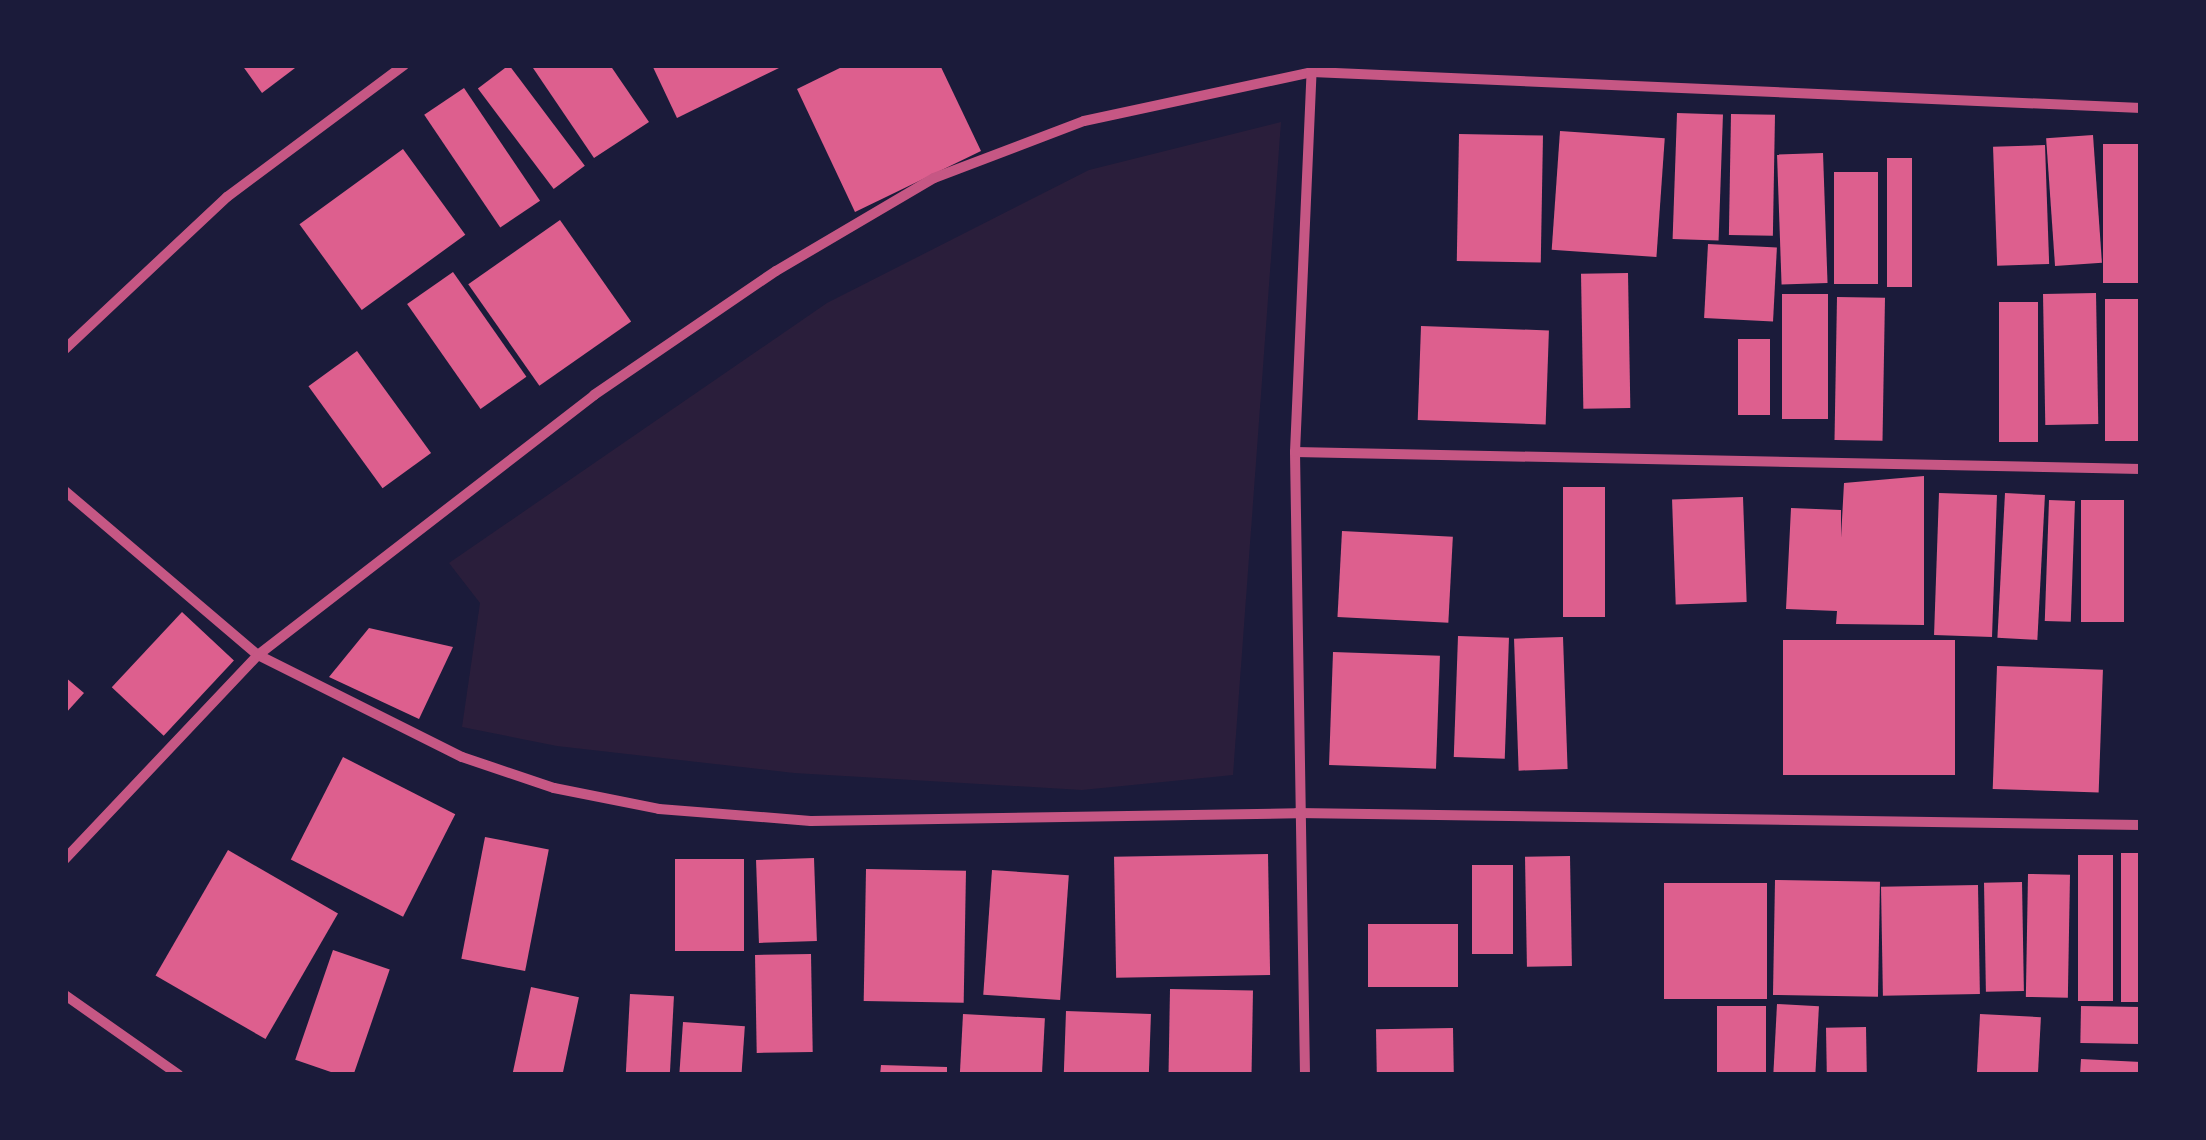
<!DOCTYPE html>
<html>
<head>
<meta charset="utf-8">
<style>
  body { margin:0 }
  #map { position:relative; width:2206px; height:1140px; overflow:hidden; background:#1b1b3a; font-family:Cabin,sans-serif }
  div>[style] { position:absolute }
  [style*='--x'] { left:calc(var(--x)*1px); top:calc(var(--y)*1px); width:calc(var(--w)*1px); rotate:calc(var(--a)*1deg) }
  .green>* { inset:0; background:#2a1e3b }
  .building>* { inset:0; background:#dd5f8e; transform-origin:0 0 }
  .minor>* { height:10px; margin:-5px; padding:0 5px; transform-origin:5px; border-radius:5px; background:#c65784 }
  span { translate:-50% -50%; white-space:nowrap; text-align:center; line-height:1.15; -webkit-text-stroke:8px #1b1b3a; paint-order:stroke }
  .frame { position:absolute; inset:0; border:68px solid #1b1b3a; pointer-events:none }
</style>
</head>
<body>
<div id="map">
  <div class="green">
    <i style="clip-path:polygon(1281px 122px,1233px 775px,1082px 790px,794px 773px,557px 746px,462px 727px,480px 603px,449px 563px,827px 303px,1089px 170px)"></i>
  </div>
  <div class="building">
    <i style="clip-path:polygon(242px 65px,299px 65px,262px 93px)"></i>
    <i style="left:509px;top:65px;width:126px;height:39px;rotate:53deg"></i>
    <i style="clip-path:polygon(531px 65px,610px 65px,649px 122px,594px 158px)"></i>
    <i style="clip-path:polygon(652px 65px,778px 65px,779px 68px,677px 118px)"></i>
    <i style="clip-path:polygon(846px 65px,940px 65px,981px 151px,855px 212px,797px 89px)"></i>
    <i style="left:464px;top:88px;width:136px;height:48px;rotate:56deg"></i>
    <i style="left:1677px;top:113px;width:46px;height:126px;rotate:2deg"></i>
    <i style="left:1731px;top:114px;width:44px;height:121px;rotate:1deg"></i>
    <i style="left:1560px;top:131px;width:105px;height:119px;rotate:4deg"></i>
    <i style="left:1459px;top:134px;width:84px;height:127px;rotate:1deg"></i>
    <i style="left:2093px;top:135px;width:128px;height:47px;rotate:86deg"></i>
    <i style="left:2141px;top:144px;width:139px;height:38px;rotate:90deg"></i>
    <i style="left:2045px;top:145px;width:119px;height:52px;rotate:88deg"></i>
    <i style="left:403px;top:149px;width:106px;height:128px;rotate:54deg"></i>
    <i style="left:1823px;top:153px;width:130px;height:46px;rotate:88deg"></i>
    <i style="left:1912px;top:158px;width:129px;height:25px;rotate:90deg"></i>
    <i style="left:1834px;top:172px;width:44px;height:112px"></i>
    <i style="left:560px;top:220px;width:124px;height:112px;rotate:55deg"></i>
    <i style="left:1708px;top:244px;width:69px;height:74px;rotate:3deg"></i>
    <i style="left:453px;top:272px;width:128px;height:56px;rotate:55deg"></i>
    <i style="left:1628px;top:273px;width:135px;height:47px;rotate:89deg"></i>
    <i style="left:2096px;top:293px;width:131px;height:53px;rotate:89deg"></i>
    <i style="left:1782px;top:294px;width:46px;height:125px"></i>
    <i style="left:1837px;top:297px;width:48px;height:143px;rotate:1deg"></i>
    <i style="left:2105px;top:299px;width:36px;height:142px"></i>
    <i style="left:1999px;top:302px;width:39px;height:140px"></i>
    <i style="left:1421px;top:326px;width:128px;height:94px;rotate:2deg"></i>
    <i style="left:1738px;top:339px;width:32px;height:76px"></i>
    <i style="left:357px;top:351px;width:126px;height:60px;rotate:54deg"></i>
    <i style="clip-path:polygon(1924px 476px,1924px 625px,1836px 624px,1837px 611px,1786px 609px,1791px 508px,1841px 510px,1841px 538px,1844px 483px)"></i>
    <i style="left:1563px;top:487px;width:42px;height:130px"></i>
    <i style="left:1939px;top:493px;width:58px;height:142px;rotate:2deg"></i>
    <i style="left:2005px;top:493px;width:40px;height:145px;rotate:3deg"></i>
    <i style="left:1743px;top:497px;width:105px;height:71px;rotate:88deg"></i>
    <i style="left:2049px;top:500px;width:26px;height:121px;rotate:2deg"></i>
    <i style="left:2081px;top:500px;width:43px;height:122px"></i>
    <i style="left:1342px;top:531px;width:111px;height:86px;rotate:3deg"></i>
    <i style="left:182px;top:612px;width:71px;height:103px;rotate:43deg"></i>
    <i style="clip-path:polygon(369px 628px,453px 647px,419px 719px,329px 677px)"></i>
    <i style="left:1458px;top:636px;width:51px;height:121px;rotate:2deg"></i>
    <i style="left:1563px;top:637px;width:132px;height:49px;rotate:88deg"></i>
    <i style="left:1955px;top:640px;width:135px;height:172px;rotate:90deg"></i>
    <i style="left:1333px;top:652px;width:107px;height:113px;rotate:2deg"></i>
    <i style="left:1997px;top:666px;width:106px;height:123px;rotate:2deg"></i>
    <i style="clip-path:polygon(65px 677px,84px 693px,65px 714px)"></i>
    <i style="left:343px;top:757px;width:126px;height:115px;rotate:27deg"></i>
    <i style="left:485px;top:837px;width:65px;height:124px;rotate:11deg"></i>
    <i style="left:228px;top:850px;width:127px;height:145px;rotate:30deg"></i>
    <i style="left:2121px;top:853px;width:20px;height:149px"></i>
    <i style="left:1268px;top:854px;width:121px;height:154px;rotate:89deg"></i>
    <i style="left:2078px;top:855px;width:35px;height:146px"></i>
    <i style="left:1570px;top:856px;width:110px;height:45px;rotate:89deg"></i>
    <i style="left:814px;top:858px;width:83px;height:58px;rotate:88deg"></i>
    <i style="left:675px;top:859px;width:69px;height:92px"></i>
    <i style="left:1472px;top:865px;width:41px;height:89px"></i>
    <i style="left:866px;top:869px;width:100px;height:132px;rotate:1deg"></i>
    <i style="left:992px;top:870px;width:77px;height:125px;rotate:4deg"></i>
    <i style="left:2028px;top:874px;width:42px;height:123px;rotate:1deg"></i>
    <i style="left:1775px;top:880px;width:105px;height:115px;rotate:1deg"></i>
    <i style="left:2022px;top:882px;width:109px;height:38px;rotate:89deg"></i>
    <i style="left:1767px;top:883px;width:116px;height:103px;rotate:90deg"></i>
    <i style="left:1978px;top:885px;width:109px;height:97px;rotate:89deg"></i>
    <i style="left:1368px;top:924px;width:90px;height:63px"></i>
    <i style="left:333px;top:950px;width:60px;height:116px;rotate:19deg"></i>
    <i style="left:811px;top:954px;width:98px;height:56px;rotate:89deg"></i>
    <i style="left:531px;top:987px;width:49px;height:90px;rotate:12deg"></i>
    <i style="left:1170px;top:989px;width:83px;height:86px;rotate:1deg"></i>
    <i style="left:630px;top:994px;width:44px;height:81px;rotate:3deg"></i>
    <i style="left:1777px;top:1004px;width:42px;height:71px;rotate:3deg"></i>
    <i style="left:1717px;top:1006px;width:49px;height:69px"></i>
    <i style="left:2081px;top:1006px;width:60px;height:37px;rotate:1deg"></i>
    <i style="left:1066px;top:1011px;width:85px;height:64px;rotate:2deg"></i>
    <i style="left:963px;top:1014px;width:82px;height:61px;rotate:3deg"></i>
    <i style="left:1980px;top:1014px;width:61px;height:61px;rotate:3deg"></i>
    <i style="left:683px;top:1022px;width:62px;height:53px;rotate:4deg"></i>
    <i style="left:1866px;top:1027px;width:48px;height:40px;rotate:89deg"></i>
    <i style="left:1453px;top:1028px;width:47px;height:77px;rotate:89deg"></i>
    <i style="clip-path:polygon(2081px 1059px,2141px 1062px,2141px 1075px,2080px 1075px)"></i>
    <i style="clip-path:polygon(881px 1065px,947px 1067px,947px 1075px,880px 1075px)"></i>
  </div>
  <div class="minor">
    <i style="--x:65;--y:349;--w:222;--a:-43.2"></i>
    <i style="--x:227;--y:197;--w:221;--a:-36.7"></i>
    <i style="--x:1295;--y:452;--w:846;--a:1.15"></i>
    <i style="--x:65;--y:491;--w:253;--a:40.4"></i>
    <i style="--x:258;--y:655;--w:228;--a:26.6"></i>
    <i style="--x:462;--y:757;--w:97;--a:18.6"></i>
    <i style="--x:554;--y:788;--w:107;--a:11.3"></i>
    <i style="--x:659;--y:809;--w:152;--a:4.5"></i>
    <i style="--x:811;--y:821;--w:486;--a:-0.9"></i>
    <i style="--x:1297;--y:813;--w:844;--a:0.81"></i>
    <i style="--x:65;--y:859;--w:281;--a:-46.6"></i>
    <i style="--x:258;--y:655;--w:425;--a:-37.7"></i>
    <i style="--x:594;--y:395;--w:220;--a:-34.3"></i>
    <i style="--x:776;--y:271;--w:183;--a:-30.5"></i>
    <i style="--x:934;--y:178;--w:160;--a:-20.8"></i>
    <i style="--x:1084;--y:121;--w:233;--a:-12.1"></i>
    <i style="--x:1312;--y:72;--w:830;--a:2.49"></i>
    <i style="--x:65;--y:995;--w:139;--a:35.1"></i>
    <i style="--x:1305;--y:1075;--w:623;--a:-90.92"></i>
    <i style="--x:1295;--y:452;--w:385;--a:-87.5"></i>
  </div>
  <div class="frame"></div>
</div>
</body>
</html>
